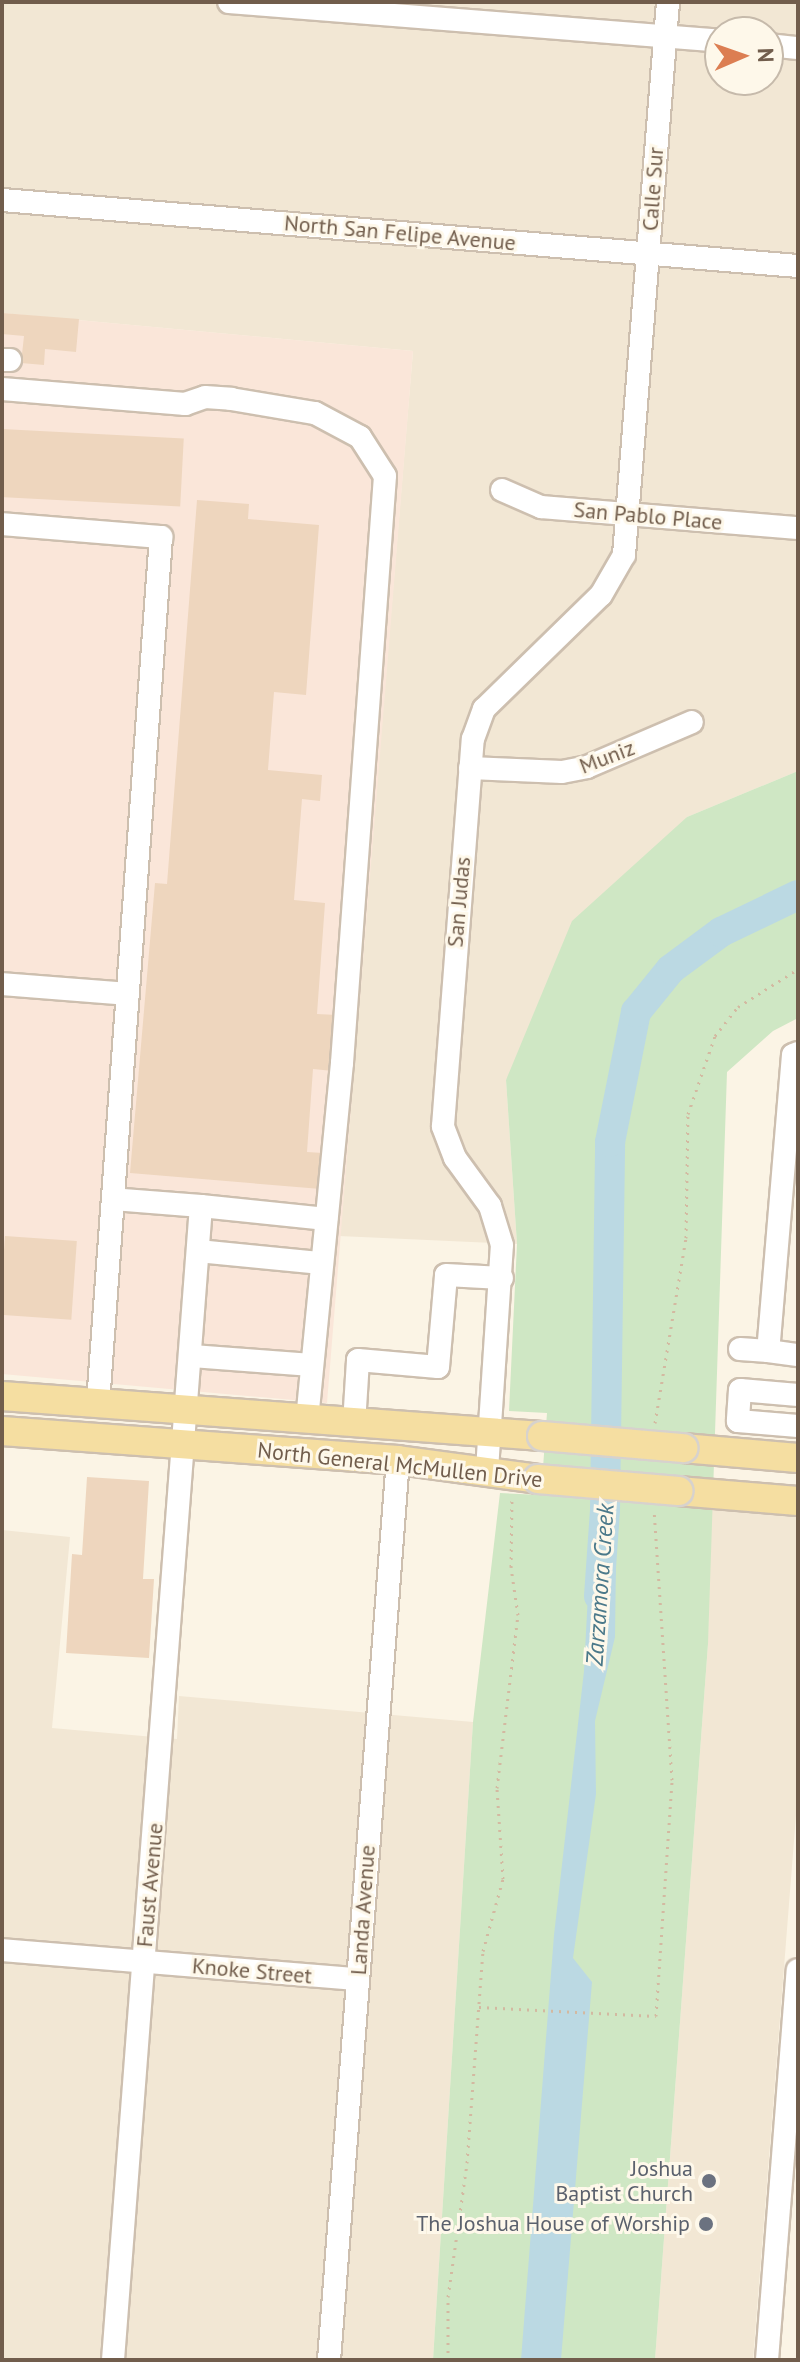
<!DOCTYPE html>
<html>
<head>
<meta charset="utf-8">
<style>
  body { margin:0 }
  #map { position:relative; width:800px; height:2362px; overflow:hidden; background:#fbf4e5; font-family:"PT Sans",sans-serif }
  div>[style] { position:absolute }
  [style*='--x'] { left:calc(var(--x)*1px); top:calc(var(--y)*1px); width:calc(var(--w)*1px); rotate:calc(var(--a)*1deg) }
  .residential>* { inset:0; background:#f2e7d4 }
  .commercial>* { inset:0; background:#fae6d9 }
  .green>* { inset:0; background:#cfe7c4 }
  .water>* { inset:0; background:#bbd9e3 }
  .river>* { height:30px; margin:-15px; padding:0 15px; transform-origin:15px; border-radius:15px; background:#bbd9e3 }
  .building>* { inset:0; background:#eed6be; transform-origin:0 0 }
  .path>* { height:3px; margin-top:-1.5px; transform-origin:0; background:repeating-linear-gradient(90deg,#d3b9a1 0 2px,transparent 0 8px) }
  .roads { filter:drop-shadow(2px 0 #cdbfaf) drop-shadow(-2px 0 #cdbfaf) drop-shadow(0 2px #cdbfaf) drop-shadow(0 -2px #cdbfaf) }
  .minor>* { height:22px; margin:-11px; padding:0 11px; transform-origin:11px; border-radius:11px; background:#fff }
  .major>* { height:28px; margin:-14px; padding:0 14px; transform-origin:14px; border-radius:14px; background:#f5dea1 }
  .bridges { filter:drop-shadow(2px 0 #d7d2cd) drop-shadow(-2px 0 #d7d2cd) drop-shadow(0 2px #d7d2cd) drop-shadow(0 -2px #d7d2cd) }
  .major-bridge>* { height:28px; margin:-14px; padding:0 14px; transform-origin:14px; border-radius:14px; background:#f5dea1 }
  .dots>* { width:22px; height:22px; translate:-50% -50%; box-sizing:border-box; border:4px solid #fef8ea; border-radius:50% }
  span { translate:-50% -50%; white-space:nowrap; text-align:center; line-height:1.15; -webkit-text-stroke:6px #fef8ea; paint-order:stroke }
  .street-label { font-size:22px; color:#715d4c }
  .worship-label { font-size:22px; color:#5b616d }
  .right { translate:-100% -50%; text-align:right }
  .water-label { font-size:24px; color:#4b798a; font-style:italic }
  .frame { position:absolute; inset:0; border:4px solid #715d4c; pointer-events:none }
  .north { position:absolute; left:704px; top:16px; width:80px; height:80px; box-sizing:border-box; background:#fef8ea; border:2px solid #c6baab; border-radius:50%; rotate:88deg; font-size:22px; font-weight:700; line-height:32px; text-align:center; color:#715d4c }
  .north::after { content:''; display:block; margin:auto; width:28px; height:36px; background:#dc7e52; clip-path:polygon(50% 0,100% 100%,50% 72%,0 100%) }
</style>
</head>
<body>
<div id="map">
  <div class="residential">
    <i style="clip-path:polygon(evenodd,2px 2px,798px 2px,798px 771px,687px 817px,506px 1080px,517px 1244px,339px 1236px,413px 351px,2px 313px,2px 2px,720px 32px,768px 32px,768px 80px,720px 80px,720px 32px)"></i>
    <i style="clip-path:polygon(709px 1510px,798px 1513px,798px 1790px,753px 2360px,655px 2360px,708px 1644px)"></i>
    <i style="clip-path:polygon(2px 1530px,70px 1537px,52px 1728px,177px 1739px,179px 1696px,473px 1722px,433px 2360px,2px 2360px)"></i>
  </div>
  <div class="commercial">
    <i style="clip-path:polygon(2px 313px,413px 351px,327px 1403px,2px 1374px)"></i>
  </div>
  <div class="green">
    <i style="clip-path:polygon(798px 771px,798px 1018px,773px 1031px,727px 1072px,708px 1644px,655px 2360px,433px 2360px,473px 1722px,500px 1493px,541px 1495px,547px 1413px,509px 1411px,517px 1244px,506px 1080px,572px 921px,687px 817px)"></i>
  </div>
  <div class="water">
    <i style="clip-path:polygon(601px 1554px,616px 1561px,615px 1637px,595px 1721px,596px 1794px,573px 1958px,592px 1982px,561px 2360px,521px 2360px,554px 1935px,584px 1671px,590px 1555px)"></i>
  </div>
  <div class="river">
    <i style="--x:599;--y:1596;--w:86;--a:-86"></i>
    <i style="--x:605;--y:1510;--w:368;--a:-89.2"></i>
    <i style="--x:610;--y:1142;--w:133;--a:-78.7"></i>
    <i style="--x:636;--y:1012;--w:55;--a:-50.9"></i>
    <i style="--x:671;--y:969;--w:62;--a:-36.5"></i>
    <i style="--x:721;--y:932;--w:85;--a:-25.7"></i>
  </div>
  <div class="building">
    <i style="clip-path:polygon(2px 313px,79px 319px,76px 352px,45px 349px,44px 365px,21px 363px,24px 336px,2px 334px)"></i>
    <i style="left:2px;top:429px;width:182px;height:68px;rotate:3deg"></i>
    <i style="clip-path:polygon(197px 500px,249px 504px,248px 519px,319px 525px,306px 695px,274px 692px,268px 770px,322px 775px,320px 801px,302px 799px,294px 900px,325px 903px,317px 1014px,337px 1015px,333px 1071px,313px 1069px,307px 1152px,323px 1153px,321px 1189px,130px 1173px,155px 883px,167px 884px)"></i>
    <i style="left:5px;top:1236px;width:72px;height:79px;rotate:4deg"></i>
    <i style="clip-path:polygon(87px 1477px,149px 1481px,143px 1579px,154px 1579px,149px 1658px,66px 1653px,72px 1554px,82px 1555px)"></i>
  </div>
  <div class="path">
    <i style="--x:655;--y:1423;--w:188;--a:-80.5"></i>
    <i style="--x:686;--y:1238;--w:124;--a:-89.1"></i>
    <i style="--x:688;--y:1114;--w:83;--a:-70.9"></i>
    <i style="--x:715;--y:1036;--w:37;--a:-52"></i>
    <i style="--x:738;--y:1007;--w:71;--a:-32.3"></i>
    <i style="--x:479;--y:2007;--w:177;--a:2.9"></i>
    <i style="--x:656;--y:2016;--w:237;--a:-86.1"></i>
    <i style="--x:672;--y:1780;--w:271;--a:-93.8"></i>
    <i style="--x:448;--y:2360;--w:63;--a:-90"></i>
    <i style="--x:448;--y:2297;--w:135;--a:-81.9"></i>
    <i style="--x:467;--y:2163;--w:213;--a:-85.7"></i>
    <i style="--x:483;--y:1951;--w:75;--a:-74.5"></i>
    <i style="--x:503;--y:1879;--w:91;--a:-93.8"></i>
    <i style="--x:497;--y:1788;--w:174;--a:-83.1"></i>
    <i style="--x:518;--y:1615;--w:49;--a:-98.3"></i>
    <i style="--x:511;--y:1567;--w:68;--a:-89.2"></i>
  </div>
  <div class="roads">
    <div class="minor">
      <i style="--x:229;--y:2;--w:493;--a:4.5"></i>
      <i style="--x:768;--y:45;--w:30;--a:6"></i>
      <i style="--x:2;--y:200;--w:799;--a:4.74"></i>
      <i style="--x:2;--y:360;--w:8;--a:0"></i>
      <i style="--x:2;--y:389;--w:184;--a:4.7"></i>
      <i style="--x:185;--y:404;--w:21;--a:-19"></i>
      <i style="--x:205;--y:397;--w:26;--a:4"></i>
      <i style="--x:231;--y:399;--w:85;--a:9.5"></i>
      <i style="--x:315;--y:413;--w:51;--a:28.1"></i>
      <i style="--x:360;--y:437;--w:46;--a:57.3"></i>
      <i style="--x:385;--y:476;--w:589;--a:94.19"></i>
      <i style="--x:342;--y:1063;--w:359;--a:95.6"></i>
      <i style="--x:502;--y:490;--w:43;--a:23.6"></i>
      <i style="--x:541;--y:507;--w:258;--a:4.7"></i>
      <i style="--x:2;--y:524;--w:160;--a:4.7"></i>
      <i style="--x:161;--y:537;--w:868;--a:94.16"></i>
      <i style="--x:470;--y:768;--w:92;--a:2.5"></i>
      <i style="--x:562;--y:772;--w:25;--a:-11"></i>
      <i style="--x:587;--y:767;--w:114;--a:-23.2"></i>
      <i style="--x:2;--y:984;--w:126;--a:4.5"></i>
      <i style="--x:798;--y:1053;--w:5;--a:158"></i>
      <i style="--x:793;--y:1055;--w:297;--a:94.8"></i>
      <i style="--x:768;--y:1351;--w:30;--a:8"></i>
      <i style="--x:201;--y:1206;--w:126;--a:5.9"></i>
      <i style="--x:198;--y:1251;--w:124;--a:5.6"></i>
      <i style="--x:740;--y:1349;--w:28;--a:4"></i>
      <i style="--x:192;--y:1356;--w:120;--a:4.3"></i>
      <i style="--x:798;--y:1395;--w:58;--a:-175.1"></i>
      <i style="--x:740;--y:1390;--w:31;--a:94"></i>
      <i style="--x:738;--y:1421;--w:60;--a:4.8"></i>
      <i style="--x:354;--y:1424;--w:64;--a:-86.4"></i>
      <i style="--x:358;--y:1360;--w:80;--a:5"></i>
      <i style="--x:438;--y:1367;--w:92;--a:-85"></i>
      <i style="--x:446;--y:1275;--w:56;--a:3.1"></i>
      <i style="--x:487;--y:1470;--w:225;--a:-86.2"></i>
      <i style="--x:502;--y:1245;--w:41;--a:-107.1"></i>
      <i style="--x:490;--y:1206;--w:59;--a:-126.1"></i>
      <i style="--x:455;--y:1158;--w:34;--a:-111"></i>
      <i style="--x:443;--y:1126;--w:388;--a:-85.6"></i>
      <i style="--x:473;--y:739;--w:32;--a:-70"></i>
      <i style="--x:484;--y:709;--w:163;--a:-44.3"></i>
      <i style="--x:601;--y:595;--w:46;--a:-60.1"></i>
      <i style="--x:624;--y:555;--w:555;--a:-85.45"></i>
      <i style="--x:2;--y:1950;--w:357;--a:4.7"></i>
      <i style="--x:113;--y:2360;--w:1157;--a:-85.64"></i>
      <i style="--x:201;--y:1206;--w:88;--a:-175.5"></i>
      <i style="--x:329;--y:2360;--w:903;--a:-85.62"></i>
      <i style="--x:767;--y:2360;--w:391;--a:-85.5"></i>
    </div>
    <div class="major">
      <i style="--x:2;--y:1396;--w:541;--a:4.24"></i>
      <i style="--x:2;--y:1431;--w:397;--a:4.2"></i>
      <i style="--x:398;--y:1460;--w:141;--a:7.7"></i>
      <i style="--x:683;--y:1448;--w:115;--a:5"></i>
      <i style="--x:678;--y:1491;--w:120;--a:4.8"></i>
    </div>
  </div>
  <div class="bridges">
    <div class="major-bridge">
      <i style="--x:542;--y:1436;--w:142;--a:4.9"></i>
      <i style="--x:538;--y:1479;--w:141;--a:4.9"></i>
    </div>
  </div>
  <div class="dots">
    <i style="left:709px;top:2181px;background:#6b7280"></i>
    <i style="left:706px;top:2224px;background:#6b7280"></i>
  </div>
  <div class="street-label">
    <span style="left:653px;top:189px;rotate:-86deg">Calle Sur</span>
    <span style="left:400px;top:233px;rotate:5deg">North San Felipe Avenue</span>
    <span style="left:648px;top:516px;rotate:5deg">San Pablo Place</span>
    <span style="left:607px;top:757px;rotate:-21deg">Muniz</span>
    <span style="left:459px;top:902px;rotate:-85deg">San Judas</span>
    <span style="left:400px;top:1465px;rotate:6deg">North General McMullen Drive</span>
    <span style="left:150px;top:1885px;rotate:-85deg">Faust Avenue</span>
    <span style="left:363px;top:1910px;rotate:-86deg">Landa Avenue</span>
    <span style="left:252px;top:1971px;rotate:5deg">Knoke Street</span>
  </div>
  <div class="worship-label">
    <span class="right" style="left:693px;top:2181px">Joshua<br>Baptist Church</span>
    <span class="right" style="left:690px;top:2224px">The Joshua House of Worship</span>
  </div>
  <div class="water-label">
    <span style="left:600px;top:1585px;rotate:-86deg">Zarzamora Creek</span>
  </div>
  <div class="frame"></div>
  <div class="north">N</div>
</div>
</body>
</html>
